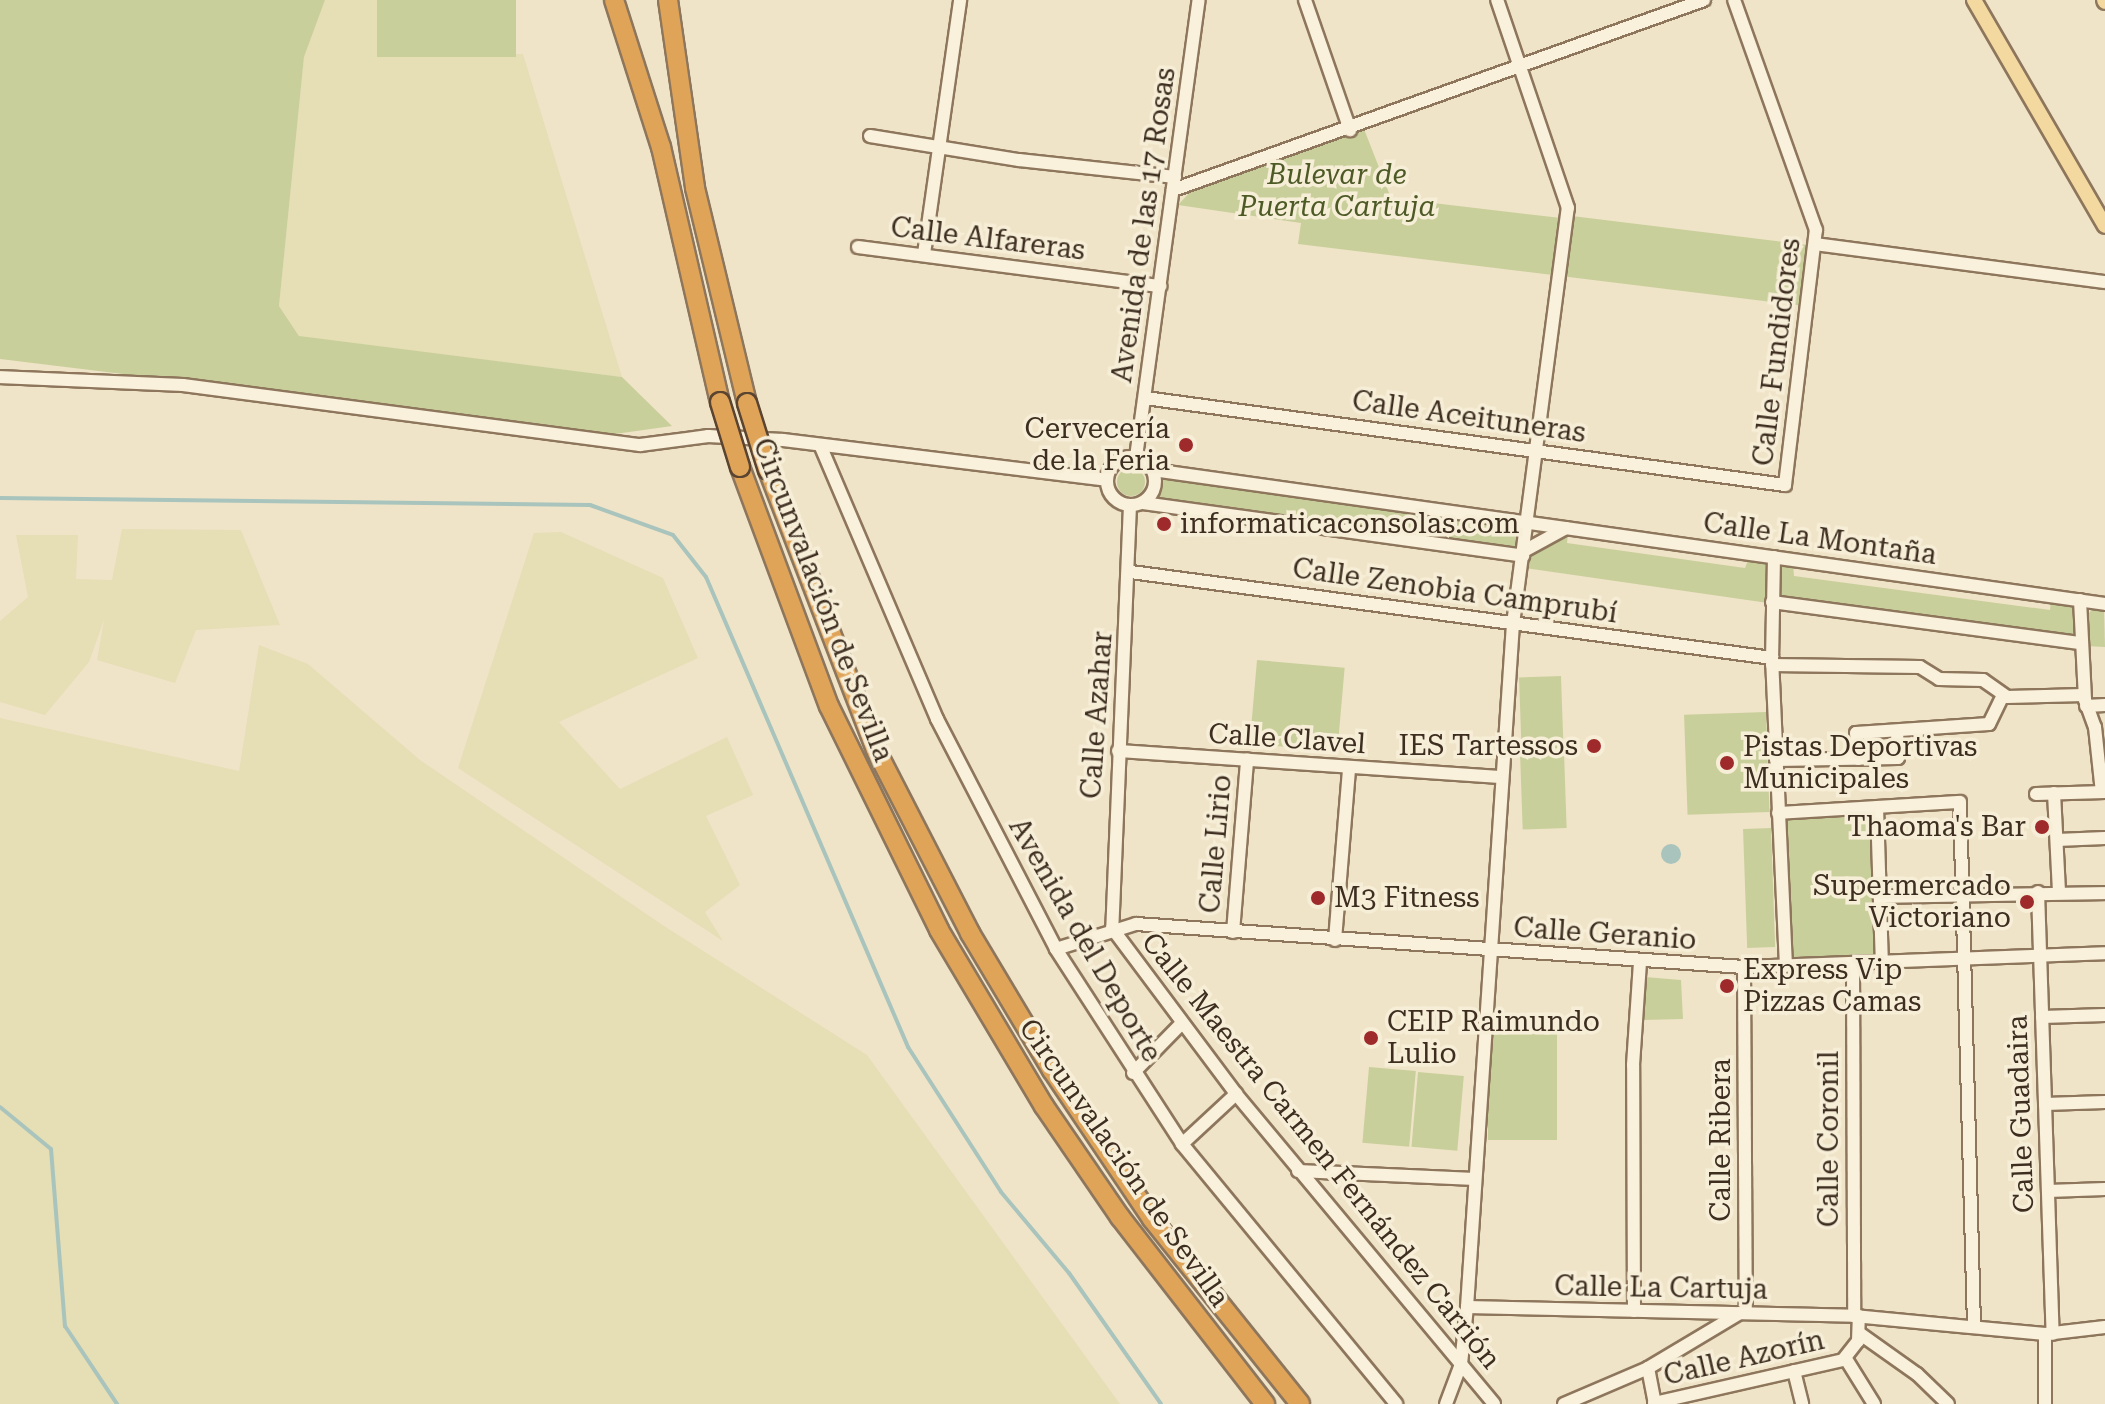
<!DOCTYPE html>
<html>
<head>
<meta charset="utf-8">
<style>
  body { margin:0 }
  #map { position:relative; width:2105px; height:1404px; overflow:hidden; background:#f0e4c8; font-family:"Roboto Serif",serif }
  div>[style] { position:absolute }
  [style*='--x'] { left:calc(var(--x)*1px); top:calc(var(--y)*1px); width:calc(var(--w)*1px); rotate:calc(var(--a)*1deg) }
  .farmland>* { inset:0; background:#e6deb5 }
  .green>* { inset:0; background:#c9cf9b; transform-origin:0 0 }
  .round { border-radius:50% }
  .water>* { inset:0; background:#a9c4bc }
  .stream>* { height:4px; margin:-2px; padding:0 2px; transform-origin:2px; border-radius:2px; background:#a9c4bc }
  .roads { filter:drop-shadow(2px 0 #8d765c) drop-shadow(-2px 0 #8d765c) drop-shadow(0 2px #8d765c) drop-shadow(0 -2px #8d765c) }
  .minor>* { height:12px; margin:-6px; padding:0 6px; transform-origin:6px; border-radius:6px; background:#faf1dc }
  .minor>.ring { margin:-6px; padding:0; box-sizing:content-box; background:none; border:12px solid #faf1dc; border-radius:50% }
  .major>* { height:14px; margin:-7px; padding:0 7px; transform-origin:7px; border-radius:7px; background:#f3d9a0 }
  .highway>* { height:18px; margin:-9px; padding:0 9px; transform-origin:9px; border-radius:9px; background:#e0a458 }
  .bridges { filter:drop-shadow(2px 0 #5b4430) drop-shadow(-2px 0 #5b4430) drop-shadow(0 2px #5b4430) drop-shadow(0 -2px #5b4430) }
  .highway-bridge>* { height:18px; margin:-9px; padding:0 9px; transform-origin:9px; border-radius:9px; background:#e0a458 }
  .dots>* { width:22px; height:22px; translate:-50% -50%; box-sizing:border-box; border:4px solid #f7eed8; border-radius:50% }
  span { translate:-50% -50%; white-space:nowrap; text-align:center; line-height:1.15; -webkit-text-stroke:7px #f7eed8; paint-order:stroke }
  .park-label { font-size:28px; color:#4d5a26; font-style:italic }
  .street-label { font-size:28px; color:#3d2e20 }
  .poi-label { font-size:28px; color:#3d2e20 }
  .right { translate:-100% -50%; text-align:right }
  .left { translate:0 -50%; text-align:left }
</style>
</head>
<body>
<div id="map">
  <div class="farmland">
    <i style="clip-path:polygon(325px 0,377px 0,386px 56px,523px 54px,622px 377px,300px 337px,279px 306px,304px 57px)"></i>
    <i style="clip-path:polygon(122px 529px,241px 530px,280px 625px,196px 630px,175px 683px,97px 660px,104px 620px,89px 662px,45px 715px,0 702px,0 621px,28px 597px,16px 535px,78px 535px,76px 579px,112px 580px)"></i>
    <i style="clip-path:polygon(561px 532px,663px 578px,698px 658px,559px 722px,620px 789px,727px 737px,753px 795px,706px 816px,740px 885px,705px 912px,723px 941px,458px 768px,534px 533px)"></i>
    <i style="clip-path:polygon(259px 645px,308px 664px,420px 760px,664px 926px,867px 1055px,1120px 1404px,0 1404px,0 718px,239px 771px)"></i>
  </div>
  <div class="green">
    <i style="clip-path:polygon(0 0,325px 0,304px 57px,279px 306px,299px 336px,622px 377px,672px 426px,615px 434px,0 359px)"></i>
    <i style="left:377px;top:0;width:139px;height:57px"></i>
    <i style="clip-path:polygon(1364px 129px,1391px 198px,1561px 218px,1553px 275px,1298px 244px,1301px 223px,1178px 205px,1191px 191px)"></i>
    <i style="left:1572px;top:216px;width:238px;height:61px;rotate:7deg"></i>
    <i class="round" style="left:1117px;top:468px;width:28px;height:28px"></i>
    <i style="clip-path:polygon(1161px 474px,1524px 522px,1519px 553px,1153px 502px,1161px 491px)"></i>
    <i style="clip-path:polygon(1568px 534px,1567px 543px,1745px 568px,1748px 560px,1770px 563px,1768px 603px,1525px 568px,1526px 557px,1541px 544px)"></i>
    <i style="clip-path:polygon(1793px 564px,1794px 576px,2050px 610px,2051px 600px,2074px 603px,2079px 640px,1774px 600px,1778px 565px)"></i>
    <i style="clip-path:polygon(2094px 606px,2104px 608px,2105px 647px,2085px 646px,2085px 619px)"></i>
    <i style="left:1257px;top:660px;width:88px;height:84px;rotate:5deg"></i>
    <i style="left:1561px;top:676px;width:72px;height:42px;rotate:88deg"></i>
    <i style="left:1766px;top:712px;width:100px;height:82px;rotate:88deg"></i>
    <i style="left:1564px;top:752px;width:76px;height:44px;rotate:88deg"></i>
    <i style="left:1870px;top:814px;width:142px;height:83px;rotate:88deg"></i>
    <i style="left:1771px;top:828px;width:119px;height:28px;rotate:88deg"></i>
    <i style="clip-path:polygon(1645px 977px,1681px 980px,1683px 1019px,1644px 1020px)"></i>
    <i style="left:1557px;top:1030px;width:110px;height:69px;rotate:90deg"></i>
    <i style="left:1369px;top:1067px;width:47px;height:76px;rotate:5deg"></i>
    <i style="left:1418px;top:1072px;width:46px;height:75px;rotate:5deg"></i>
  </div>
  <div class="water">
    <i class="round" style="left:1661px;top:844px;width:20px;height:20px"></i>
  </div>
  <div class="stream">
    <i style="--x:0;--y:498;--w:590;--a:0.68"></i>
    <i style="--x:590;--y:505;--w:88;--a:19.9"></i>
    <i style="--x:673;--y:535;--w:53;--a:51.8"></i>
    <i style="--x:706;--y:577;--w:512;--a:66.74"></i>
    <i style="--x:908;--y:1047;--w:172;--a:57.3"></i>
    <i style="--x:1001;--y:1192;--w:106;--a:50"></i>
    <i style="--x:1069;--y:1273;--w:160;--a:54.9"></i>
    <i style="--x:0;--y:1107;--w:66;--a:39.5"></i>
    <i style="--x:51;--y:1149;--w:178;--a:85.5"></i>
    <i style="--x:65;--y:1326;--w:94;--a:56.3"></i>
  </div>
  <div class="roads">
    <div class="minor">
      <i style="--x:1305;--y:0;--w:138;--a:70.9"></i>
      <i style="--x:870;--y:136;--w:151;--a:9.2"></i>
      <i style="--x:1019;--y:160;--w:157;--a:6.2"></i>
      <i style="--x:1173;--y:190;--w:564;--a:-19.69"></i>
      <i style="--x:1815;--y:244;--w:292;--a:7.5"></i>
      <i style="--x:858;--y:247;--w:305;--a:7.4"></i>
      <i style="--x:924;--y:254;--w:257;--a:-81.9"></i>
      <i style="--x:0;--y:377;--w:183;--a:2.5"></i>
      <i style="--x:183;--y:385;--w:461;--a:7.5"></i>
      <i style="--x:640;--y:445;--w:69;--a:-7.5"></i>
      <i style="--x:708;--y:436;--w:75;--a:3.1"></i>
      <i style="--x:783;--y:440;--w:326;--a:7"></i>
      <i style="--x:1145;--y:398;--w:646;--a:7.74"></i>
      <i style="--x:1785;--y:485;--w:257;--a:-83.1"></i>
      <i style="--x:1816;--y:230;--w:244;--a:-109.6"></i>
      <i style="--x:821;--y:447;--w:296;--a:66.9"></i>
      <i style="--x:937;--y:719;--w:259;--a:62.6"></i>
      <i style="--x:1056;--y:949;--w:232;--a:57.1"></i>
      <i style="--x:1182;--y:1144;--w:337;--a:50.5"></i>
      <i class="ring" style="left:1107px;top:457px;width:36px;height:36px"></i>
      <i style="--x:1136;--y:457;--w:461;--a:-82.2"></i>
      <i style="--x:1153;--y:470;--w:961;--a:8.01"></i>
      <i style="--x:1143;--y:503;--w:384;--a:7.9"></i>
      <i style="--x:1130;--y:505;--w:423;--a:92.4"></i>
      <i style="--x:1112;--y:928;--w:207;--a:53.2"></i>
      <i style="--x:1236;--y:1094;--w:403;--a:50.2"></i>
      <i style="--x:1524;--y:551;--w:48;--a:-28.7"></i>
      <i style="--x:1774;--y:557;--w:101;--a:91.1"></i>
      <i style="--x:1772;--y:658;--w:308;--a:87.4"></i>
      <i style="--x:1131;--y:572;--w:647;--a:7.64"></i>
      <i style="--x:2080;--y:600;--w:100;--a:87.1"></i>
      <i style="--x:2085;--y:700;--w:29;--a:70"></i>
      <i style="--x:2095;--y:727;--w:65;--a:83.9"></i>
      <i style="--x:1772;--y:602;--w:312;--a:7.6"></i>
      <i style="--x:1772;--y:665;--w:148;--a:0.8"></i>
      <i style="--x:1920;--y:667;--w:22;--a:32"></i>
      <i style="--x:1939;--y:679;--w:44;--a:1.3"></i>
      <i style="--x:1983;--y:680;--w:29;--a:35"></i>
      <i style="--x:2007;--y:697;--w:77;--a:-1.5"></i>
      <i style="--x:2086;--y:706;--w:19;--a:-3"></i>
      <i style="--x:1118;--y:751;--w:384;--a:3.9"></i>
      <i style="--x:1858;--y:759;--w:26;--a:-94"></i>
      <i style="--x:1856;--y:733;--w:133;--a:-3.9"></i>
      <i style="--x:1989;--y:724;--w:32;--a:-64"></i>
      <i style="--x:1776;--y:760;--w:122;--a:-0.9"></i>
      <i style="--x:1898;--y:758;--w:27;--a:-92"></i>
      <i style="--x:2054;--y:793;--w:98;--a:87.1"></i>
      <i style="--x:2036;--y:794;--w:69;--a:-1.7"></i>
      <i style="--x:1877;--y:807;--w:155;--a:88.2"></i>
      <i style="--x:1778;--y:813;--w:182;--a:-3.5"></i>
      <i style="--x:1960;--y:802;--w:525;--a:88.47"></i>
      <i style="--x:2057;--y:840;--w:48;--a:-2.4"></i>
      <i style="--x:2038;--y:892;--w:442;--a:88.1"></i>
      <i style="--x:1880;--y:897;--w:225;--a:-1"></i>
      <i style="--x:1233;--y:932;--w:173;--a:-85.3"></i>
      <i style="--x:1335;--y:940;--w:173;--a:-85.3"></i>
      <i style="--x:1056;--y:949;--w:84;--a:-17.4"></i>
      <i style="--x:1136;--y:924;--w:610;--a:4.05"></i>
      <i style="--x:1744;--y:967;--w:361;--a:-2.2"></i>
      <i style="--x:1853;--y:963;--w:353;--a:89.8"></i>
      <i style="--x:1744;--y:967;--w:346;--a:89.7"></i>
      <i style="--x:2042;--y:1017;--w:63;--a:-1.8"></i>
      <i style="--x:1133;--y:1073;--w:69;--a:-45.6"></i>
      <i style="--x:2045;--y:1104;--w:60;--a:-1.9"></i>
      <i style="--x:1182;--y:1144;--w:74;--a:-42.8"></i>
      <i style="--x:1298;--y:1171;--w:177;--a:2.6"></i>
      <i style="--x:2048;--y:1191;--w:57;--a:-2"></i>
      <i style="--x:1467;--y:1307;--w:387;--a:1.3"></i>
      <i style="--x:1854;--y:1316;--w:192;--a:5.4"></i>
      <i style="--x:2045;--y:1334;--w:60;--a:-6.7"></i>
      <i style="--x:1634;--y:1311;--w:246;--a:-90.2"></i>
      <i style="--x:1633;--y:1065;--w:104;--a:-86.1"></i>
      <i style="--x:1859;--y:1333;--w:71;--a:35.3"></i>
      <i style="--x:1917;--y:1374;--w:43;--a:44.1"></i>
      <i style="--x:1846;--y:1359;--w:53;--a:58.1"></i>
      <i style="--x:1648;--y:1368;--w:37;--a:79"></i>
      <i style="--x:1794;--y:1371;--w:34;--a:76"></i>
      <i style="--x:1654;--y:1403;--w:194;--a:-12.8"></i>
      <i style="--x:1843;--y:1360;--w:24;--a:-52"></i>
      <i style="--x:1858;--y:1341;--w:25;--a:-88"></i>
      <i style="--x:1446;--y:1404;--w:43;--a:-69.4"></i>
      <i style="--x:1461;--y:1364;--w:57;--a:-84"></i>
      <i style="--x:1467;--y:1307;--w:685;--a:-86.15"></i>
      <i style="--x:1513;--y:624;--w:420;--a:-82.5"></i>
      <i style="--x:1568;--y:208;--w:220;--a:-108.8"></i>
      <i style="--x:1564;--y:1404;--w:91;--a:-23.2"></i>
      <i style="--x:1648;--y:1368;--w:107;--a:-30.9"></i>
      <i style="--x:2045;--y:1404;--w:70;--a:-90"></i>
    </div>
    <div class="major">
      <i style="--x:1974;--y:0;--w:261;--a:59.9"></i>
      <i style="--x:2104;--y:0;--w:2;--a:63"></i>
    </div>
    <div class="highway">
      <i style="--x:614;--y:0;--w:154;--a:72.3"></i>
      <i style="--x:661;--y:147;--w:262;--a:77"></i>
      <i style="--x:668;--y:0;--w:190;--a:81.8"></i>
      <i style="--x:695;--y:188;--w:221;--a:76.4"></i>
      <i style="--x:740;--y:467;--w:255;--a:69.6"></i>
      <i style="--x:829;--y:706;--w:250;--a:63.8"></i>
      <i style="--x:939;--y:930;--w:205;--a:59.2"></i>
      <i style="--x:1044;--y:1106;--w:135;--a:55.6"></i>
      <i style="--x:1120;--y:1217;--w:237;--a:52.2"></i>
      <i style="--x:768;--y:470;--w:300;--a:68.9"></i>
      <i style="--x:876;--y:750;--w:206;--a:62.8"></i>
      <i style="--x:970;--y:933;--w:160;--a:59.1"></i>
      <i style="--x:1052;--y:1070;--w:179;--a:56.1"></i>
      <i style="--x:1152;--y:1219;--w:237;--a:51.3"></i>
    </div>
  </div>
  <div class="bridges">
    <div class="highway-bridge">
      <i style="--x:720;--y:402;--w:68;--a:72.9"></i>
      <i style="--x:747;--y:403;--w:70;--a:72.6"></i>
    </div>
  </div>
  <div class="dots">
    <i style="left:1186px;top:445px;background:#9e2a2b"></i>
    <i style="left:1164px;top:524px;background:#9e2a2b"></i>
    <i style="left:1594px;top:746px;background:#9e2a2b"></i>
    <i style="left:1727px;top:763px;background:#9e2a2b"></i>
    <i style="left:2042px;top:827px;background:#9e2a2b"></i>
    <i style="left:1318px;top:898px;background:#9e2a2b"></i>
    <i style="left:2027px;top:902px;background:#9e2a2b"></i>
    <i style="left:1727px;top:986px;background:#9e2a2b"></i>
    <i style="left:1371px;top:1038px;background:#9e2a2b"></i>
  </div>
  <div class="park-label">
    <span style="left:1337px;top:191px">Bulevar de<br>Puerta Cartuja</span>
  </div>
  <div class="street-label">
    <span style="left:1144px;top:225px;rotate:-82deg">Avenida de las 17 Rosas</span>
    <span style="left:988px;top:239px;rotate:7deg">Calle Alfareras</span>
    <span style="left:1777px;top:352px;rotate:-83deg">Calle Fundidores</span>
    <span style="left:1469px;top:417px;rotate:8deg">Calle Aceituneras</span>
    <span style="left:1820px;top:539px;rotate:8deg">Calle La Montaña</span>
    <span style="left:1455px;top:591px;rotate:8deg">Calle Zenobia Camprubí</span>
    <span style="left:823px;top:600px;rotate:69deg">Circunvalación de Sevilla</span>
    <span style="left:1097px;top:715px;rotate:-86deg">Calle Azahar</span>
    <span style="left:1287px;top:739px;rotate:4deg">Calle Clavel</span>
    <span style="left:1216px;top:844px;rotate:-85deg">Calle Lirio</span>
    <span style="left:1605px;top:934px;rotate:4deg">Calle Geranio</span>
    <span style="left:1085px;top:940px;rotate:60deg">Avenida del Deporte</span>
    <span style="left:2021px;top:1114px;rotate:-92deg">Calle Guadaira</span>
    <span style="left:1829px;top:1139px;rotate:-90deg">Calle Coronil</span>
    <span style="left:1721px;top:1140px;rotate:-90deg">Calle Ribera</span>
    <span style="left:1321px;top:1151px;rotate:51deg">Calle Maestra Carmen Fernández Carrión</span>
    <span style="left:1124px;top:1163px;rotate:55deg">Circunvalación de Sevilla</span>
    <span style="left:1661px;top:1288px;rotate:1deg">Calle La Cartuja</span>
    <span style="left:1744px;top:1358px;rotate:-13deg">Calle Azorín</span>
  </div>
  <div class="poi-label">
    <span class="right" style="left:1170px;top:445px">Cervecería<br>de la Feria</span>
    <span class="left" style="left:1180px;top:524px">informaticaconsolas.com</span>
    <span class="right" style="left:1578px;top:746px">IES Tartessos</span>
    <span class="left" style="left:1743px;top:763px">Pistas Deportivas<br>Municipales</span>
    <span class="right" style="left:2026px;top:827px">Thaoma's Bar</span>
    <span class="right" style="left:2011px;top:902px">Supermercado<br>Victoriano</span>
    <span class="left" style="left:1334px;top:898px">M3 Fitness</span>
    <span class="left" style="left:1743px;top:986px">Express Vip<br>Pizzas Camas</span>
    <span class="left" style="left:1387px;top:1038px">CEIP Raimundo<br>Lulio</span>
  </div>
</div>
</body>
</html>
